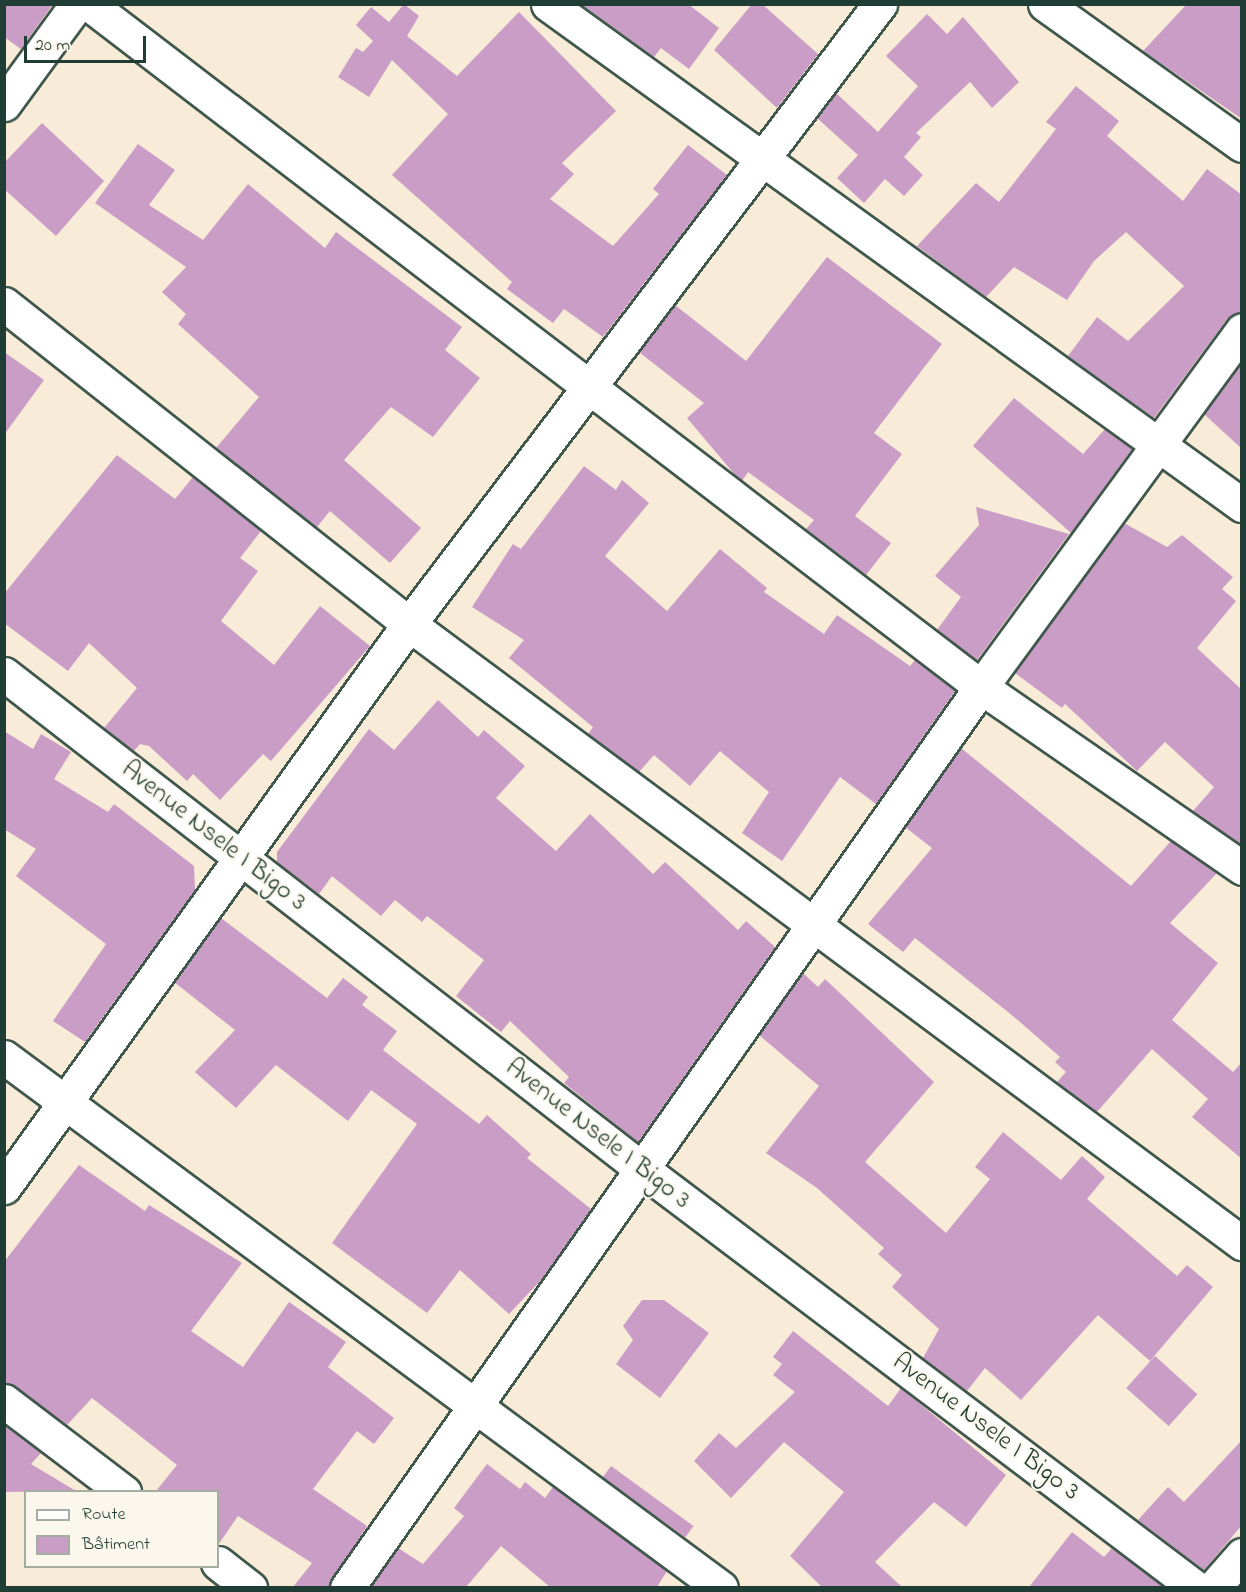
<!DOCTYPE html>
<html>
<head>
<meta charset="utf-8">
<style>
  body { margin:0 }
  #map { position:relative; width:1246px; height:1592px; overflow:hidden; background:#f8ebd7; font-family:"Indie Flower",sans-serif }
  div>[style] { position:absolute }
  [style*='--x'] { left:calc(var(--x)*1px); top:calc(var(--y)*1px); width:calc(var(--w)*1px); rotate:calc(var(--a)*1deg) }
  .building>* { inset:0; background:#ca9dc7; transform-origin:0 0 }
  .roads { filter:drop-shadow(2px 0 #40574c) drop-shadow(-2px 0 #40574c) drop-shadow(0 2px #40574c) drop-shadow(0 -2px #40574c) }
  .minor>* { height:33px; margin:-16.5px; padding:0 16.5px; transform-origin:16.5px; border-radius:16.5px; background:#fff }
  span { translate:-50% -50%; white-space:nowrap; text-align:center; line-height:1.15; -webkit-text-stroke:4.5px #fbf7ec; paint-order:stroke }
  .street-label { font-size:26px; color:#1f3d34 }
  .frame { position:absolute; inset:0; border:6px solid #1f3d34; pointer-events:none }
  .legend { position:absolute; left:24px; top:1490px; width:195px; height:78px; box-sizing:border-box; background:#fbf7ec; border:2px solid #a3ada2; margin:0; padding:8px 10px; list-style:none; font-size:18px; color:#1f3d34 }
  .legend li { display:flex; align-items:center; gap:12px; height:30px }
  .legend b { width:30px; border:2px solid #a3ada2 }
  .scale { position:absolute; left:24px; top:36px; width:122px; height:27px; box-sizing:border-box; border:3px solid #1f3d34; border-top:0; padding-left:8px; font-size:18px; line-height:21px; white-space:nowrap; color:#1f3d34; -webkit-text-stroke:4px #fbf7ec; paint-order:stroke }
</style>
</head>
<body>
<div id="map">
  <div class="building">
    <i style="clip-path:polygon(4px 4px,53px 4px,21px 49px,4px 37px)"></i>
    <i style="clip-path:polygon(404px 4px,419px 16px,407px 36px,457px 76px,519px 12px,616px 111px,562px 163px,574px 174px,550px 199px,613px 246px,659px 194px,653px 189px,688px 145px,727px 175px,603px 337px,564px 309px,553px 323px,507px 289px,512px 282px,392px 175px,448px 114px,392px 60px,369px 97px,338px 77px,356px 48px,363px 52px,373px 41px,356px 25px,371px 7px,389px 22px)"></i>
    <i style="clip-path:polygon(581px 4px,688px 4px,719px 28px,689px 69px,661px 48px,654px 57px)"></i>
    <i style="clip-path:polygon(752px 4px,762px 4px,818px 54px,777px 108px,714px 50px)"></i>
    <i style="clip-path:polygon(1187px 4px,1242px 4px,1242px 119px,1143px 51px)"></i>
    <i style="clip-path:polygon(927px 14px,947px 34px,963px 17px,1019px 82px,992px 108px,970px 82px,916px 133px,921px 137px,904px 157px,923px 175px,904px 196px,885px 179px,864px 203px,837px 178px,858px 155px,817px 118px,836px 93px,878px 132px,918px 86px,886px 56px)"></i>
    <i style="clip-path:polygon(1076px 86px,1119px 121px,1107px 136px,1183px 201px,1207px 169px,1242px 195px,1242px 312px,1227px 319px,1154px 418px,1068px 356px,1097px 317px,1128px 341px,1184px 286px,1126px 232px,1094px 261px,1067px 300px,1014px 267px,986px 297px,917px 246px,976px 183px,999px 202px,1056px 129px,1046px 122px)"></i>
    <i style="clip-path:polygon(42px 123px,104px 181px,56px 236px,4px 189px,4px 163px)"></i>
    <i style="clip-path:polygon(138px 144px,175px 170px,149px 205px,203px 240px,248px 184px,325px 248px,336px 232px,462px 327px,445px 350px,480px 378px,433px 437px,391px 407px,344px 460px,421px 528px,390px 563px,330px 511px,317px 527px,216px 448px,259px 397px,178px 324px,186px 314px,162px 292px,186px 267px,95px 203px)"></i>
    <i style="clip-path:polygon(827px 257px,942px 344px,874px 433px,902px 454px,855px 516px,891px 543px,866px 575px,806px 529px,814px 520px,748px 472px,742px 481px,736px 476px,687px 418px,704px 403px,639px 352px,675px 305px,746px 361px)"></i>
    <i style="clip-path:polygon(4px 352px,44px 380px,4px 435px)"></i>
    <i style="clip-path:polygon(1242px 362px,1242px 449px,1204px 414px)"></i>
    <i style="clip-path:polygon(1014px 398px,1083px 454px,1105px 429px,1132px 449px,1071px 533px,973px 446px)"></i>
    <i style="clip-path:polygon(117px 455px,175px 499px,193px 477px,261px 531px,240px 558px,258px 571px,221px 621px,274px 665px,320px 606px,370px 646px,271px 761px,263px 754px,220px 800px,193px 774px,187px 781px,149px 746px,140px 744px,134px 751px,104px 728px,137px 688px,89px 643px,68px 671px,4px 623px,4px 594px)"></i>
    <i style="clip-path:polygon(584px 466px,616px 490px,622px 480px,649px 503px,605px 556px,667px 611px,720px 549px,767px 588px,764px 592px,824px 634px,837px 615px,910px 666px,915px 660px,955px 691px,876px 804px,840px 777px,782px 861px,742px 833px,769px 792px,720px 751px,690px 786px,654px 755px,639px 772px,588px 734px,593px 727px,509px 658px,524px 640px,472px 607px,513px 544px,521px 549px)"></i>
    <i style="clip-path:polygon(976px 507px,1069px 534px,977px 660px,937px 630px,961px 597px,935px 576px,979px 525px)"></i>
    <i style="clip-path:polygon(1124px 523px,1167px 547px,1182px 535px,1233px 577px,1222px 589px,1236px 601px,1197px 648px,1242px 690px,1242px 845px,1193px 811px,1214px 787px,1165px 742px,1137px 771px,1065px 704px,1062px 708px,1015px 673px)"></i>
    <i style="clip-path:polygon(438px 700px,478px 737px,484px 730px,525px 766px,496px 798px,556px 851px,590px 814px,653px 874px,665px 862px,738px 930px,746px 921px,775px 947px,638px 1142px,564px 1083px,569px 1077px,510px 1021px,501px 1032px,456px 996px,484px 960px,427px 916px,422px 922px,395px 900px,381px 916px,332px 876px,319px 894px,277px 862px,277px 852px,369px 729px,394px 750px)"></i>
    <i style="clip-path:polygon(4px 731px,33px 749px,41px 734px,71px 752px,54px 779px,108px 812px,114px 804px,194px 866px,195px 890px,85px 1042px,53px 1021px,106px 944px,16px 876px,36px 849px,4px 829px)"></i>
    <i style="clip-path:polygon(961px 748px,1131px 886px,1171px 841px,1217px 873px,1170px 923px,1218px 963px,1172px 1020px,1233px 1072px,1242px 1062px,1242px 1159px,1192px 1117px,1208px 1099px,1152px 1049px,1097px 1112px,1057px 1082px,1066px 1072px,1055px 1062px,1060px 1057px,1013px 1016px,915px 938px,903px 952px,868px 924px,932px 848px,905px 827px)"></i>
    <i style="clip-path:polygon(221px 918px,327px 998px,343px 978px,368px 997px,362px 1005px,397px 1031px,383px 1050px,479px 1124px,487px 1115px,531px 1154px,527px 1158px,591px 1209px,542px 1279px,509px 1314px,460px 1270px,427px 1313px,332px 1243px,417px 1124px,371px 1090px,348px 1121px,276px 1065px,236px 1108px,195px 1072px,235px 1030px,174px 982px)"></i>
    <i style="clip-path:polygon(803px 973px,818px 987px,825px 979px,934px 1082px,865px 1162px,946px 1233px,990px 1179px,975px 1167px,1003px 1132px,1061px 1180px,1082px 1156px,1105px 1177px,1087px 1199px,1177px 1276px,1187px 1265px,1213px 1287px,1150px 1361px,1098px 1315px,1021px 1400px,985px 1368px,967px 1391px,923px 1358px,939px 1329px,892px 1287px,902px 1275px,878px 1254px,884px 1248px,817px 1188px,766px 1153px,819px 1086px,759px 1035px)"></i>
    <i style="clip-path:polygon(79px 1165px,145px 1211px,149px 1205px,242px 1263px,191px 1331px,243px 1367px,289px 1302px,346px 1342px,328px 1367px,394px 1418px,374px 1444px,357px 1431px,313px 1489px,367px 1526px,328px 1587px,293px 1587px,312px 1563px,238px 1516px,218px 1545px,218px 1491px,156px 1491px,177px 1465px,92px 1398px,67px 1425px,4px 1383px,4px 1262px)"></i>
    <i style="clip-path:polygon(642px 1300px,664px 1300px,709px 1333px,660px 1398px,616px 1364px,633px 1340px,623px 1326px)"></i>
    <i style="clip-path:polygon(793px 1331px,888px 1406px,901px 1388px,1006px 1475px,966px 1527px,934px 1502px,875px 1562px,902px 1587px,822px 1587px,790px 1556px,844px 1492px,784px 1442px,731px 1498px,694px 1461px,719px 1433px,736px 1448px,795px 1392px,773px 1375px,782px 1364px,773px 1357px)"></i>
    <i style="left:1155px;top:1356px;width:57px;height:43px;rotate:42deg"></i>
    <i style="clip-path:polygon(4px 1425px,41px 1453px,31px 1464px,76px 1491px,4px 1492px)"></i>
    <i style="clip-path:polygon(1242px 1440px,1242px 1525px,1204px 1570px,1138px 1520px,1168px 1487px,1184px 1502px)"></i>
    <i style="clip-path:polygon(487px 1464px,520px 1489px,525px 1482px,545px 1498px,553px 1487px,667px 1571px,657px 1587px,550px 1587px,501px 1546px,466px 1587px,370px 1587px,398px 1548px,423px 1564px,464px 1516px,454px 1508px)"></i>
    <i style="left:611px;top:1466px;width:102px;height:14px;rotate:36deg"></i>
    <i style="clip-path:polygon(1072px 1532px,1104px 1557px,1112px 1548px,1164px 1587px,1029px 1587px)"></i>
  </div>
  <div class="roads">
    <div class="minor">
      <i style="--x:89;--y:4;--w:1123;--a:37.44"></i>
      <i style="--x:981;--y:687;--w:318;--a:34.7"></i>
      <i style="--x:548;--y:4;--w:856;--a:35.83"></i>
      <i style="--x:1045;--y:4;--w:242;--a:35.6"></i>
      <i style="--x:4;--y:104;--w:124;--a:-53.9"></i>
      <i style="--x:4;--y:304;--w:516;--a:38.31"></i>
      <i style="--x:409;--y:624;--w:1038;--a:36.62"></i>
      <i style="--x:4;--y:674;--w:808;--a:37.81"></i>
      <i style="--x:642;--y:1169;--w:695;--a:37.1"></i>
      <i style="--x:4;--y:1057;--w:892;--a:36.52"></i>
      <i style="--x:4;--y:1187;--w:694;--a:-54.27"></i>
      <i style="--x:409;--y:624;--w:779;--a:-52.78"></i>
      <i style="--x:4;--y:1401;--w:151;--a:37.2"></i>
      <i style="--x:218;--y:1563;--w:41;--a:38"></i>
      <i style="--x:347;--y:1588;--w:1102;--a:-54.87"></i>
      <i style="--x:981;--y:687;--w:442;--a:-53.8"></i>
      <i style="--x:1213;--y:1588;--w:44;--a:-48.7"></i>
    </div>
  </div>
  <div class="street-label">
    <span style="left:213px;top:837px;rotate:38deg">Avenue Nsele I Bigo 3</span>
    <span style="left:597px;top:1135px;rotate:38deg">Avenue Nsele I Bigo 3</span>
    <span style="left:985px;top:1428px;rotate:37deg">Avenue Nsele I Bigo 3</span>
  </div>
  <div class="frame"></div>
  <ul class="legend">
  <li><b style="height:8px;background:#fff"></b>Route</li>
  <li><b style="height:16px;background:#ca9dc7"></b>Bâtiment</li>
  </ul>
  <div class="scale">20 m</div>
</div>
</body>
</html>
